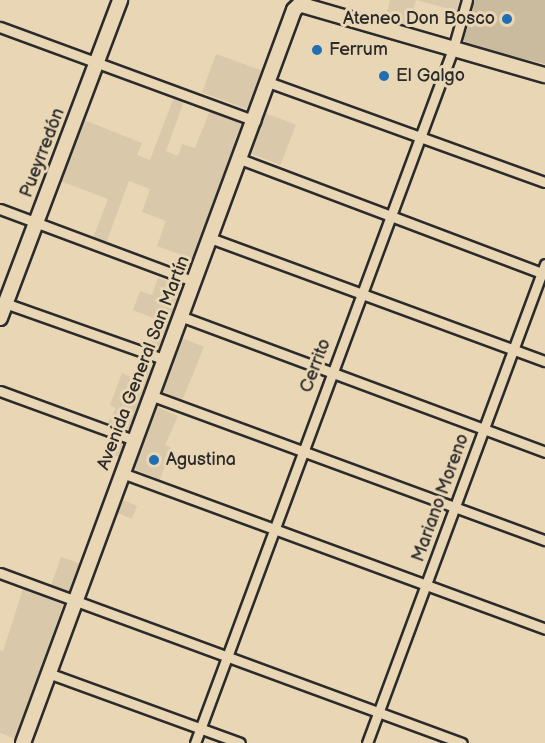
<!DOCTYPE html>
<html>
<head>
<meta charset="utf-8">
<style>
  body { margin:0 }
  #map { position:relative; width:545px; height:743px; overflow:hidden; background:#e9d6b4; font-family:"Balsamiq Sans",sans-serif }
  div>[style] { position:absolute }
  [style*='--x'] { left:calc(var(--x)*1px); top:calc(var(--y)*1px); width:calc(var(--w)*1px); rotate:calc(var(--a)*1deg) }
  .built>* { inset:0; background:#d9c8a9; transform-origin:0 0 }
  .green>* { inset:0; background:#caba9e }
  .roads { filter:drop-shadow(2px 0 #2b2b2b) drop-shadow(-2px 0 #2b2b2b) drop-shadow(0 2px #2b2b2b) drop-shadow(0 -2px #2b2b2b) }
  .street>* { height:9px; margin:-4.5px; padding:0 4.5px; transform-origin:4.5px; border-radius:4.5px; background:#e9d6b4 }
  .secondary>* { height:14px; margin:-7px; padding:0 7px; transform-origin:7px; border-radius:7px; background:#e9d6b4 }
  .dots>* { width:16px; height:16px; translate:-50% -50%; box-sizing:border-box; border:3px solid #e9d6b4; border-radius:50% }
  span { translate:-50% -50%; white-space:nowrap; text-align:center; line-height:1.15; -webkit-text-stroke:6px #e9d6b4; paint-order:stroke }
  .poi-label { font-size:18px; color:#2b2b2b }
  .right { translate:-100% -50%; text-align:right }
  .left { translate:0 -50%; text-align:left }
  .street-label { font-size:18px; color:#2b2b2b }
</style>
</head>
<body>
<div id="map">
  <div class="built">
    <i style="clip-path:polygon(390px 0,460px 0,457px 11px,416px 0,407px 30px,385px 19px)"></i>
    <i style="left:216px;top:54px;width:51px;height:41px;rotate:20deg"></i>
    <i style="clip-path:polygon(175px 94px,185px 98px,166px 151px,178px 156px,182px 144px,195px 148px,211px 108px,247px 123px,190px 272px,183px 273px,174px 270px,179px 254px,157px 246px,166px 221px,142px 212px,150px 189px,129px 181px,106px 243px,93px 238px,108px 199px,55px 179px,79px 118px,142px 143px,137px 155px,150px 160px)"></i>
    <i style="left:265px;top:113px;width:33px;height:43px;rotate:21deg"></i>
    <i style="clip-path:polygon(158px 278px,180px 286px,182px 290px,159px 349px,156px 350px,148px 347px,159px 320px,133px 310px,140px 291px,152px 295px)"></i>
    <i style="left:177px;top:336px;width:29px;height:57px;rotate:22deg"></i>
    <i style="clip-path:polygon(140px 360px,149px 363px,152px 370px,131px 427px,128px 429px,108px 423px,116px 408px,110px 405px,122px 373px,133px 378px)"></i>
    <i style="clip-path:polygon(157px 407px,178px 416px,165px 445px,172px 448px,160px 479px,136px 470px,133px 464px,153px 410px)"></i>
    <i style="clip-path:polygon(112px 436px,128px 444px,125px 459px,106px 452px)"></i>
    <i style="left:116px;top:497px;width:23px;height:14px;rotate:23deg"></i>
    <i style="clip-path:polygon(61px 557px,84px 565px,72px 592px,51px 586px)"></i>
    <i style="clip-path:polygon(24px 586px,63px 605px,16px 739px,0 733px,0 650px,3px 651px)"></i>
  </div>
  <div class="green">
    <i style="clip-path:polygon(474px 0,545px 0,545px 64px,467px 45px,463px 38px)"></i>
  </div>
  <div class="roads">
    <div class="street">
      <i style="--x:0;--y:27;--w:272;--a:20.2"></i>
      <i style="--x:268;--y:82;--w:294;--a:19.9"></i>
      <i style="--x:240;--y:159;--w:326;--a:20.7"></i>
      <i style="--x:0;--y:209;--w:206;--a:20.5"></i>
      <i style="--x:210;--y:238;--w:357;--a:20.2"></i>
      <i style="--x:2;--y:302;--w:171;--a:19.5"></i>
      <i style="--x:180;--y:316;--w:390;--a:20.4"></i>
      <i style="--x:0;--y:391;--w:143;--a:20.1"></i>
      <i style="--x:150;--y:395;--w:421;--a:20.2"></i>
      <i style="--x:122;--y:473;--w:451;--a:20.2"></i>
      <i style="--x:0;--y:573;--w:492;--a:20.2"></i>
      <i style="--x:48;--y:673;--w:204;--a:20"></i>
      <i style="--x:195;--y:743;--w:740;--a:-69.61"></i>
      <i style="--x:453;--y:49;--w:51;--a:-74.1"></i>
      <i style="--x:367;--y:743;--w:511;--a:-69.61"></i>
    </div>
    <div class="secondary">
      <i style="--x:302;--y:5;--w:253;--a:16.1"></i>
      <i style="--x:0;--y:318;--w:340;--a:-69.3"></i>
      <i style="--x:23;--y:743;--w:781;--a:-69.71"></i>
      <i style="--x:294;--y:10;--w:14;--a:-45"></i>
    </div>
  </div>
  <div class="dots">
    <i style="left:507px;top:19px;background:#1f6fb2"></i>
    <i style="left:317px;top:50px;background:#1f6fb2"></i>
    <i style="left:384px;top:76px;background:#1f6fb2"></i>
    <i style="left:154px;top:460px;background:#1f6fb2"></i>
  </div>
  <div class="poi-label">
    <span class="right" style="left:495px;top:19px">Ateneo Don Bosco</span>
    <span class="left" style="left:329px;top:50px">Ferrum</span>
    <span class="left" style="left:396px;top:76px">El Galgo</span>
    <span class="left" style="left:166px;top:460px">Agustina</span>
  </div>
  <div class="street-label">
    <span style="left:43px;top:153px;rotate:-69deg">Pueyrredón</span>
    <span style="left:144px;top:363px;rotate:-69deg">Avenida General San Martín</span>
    <span style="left:316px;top:366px;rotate:-69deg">Cerrito</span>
    <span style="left:441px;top:498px;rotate:-70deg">Mariano Moreno</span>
  </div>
</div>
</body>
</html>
